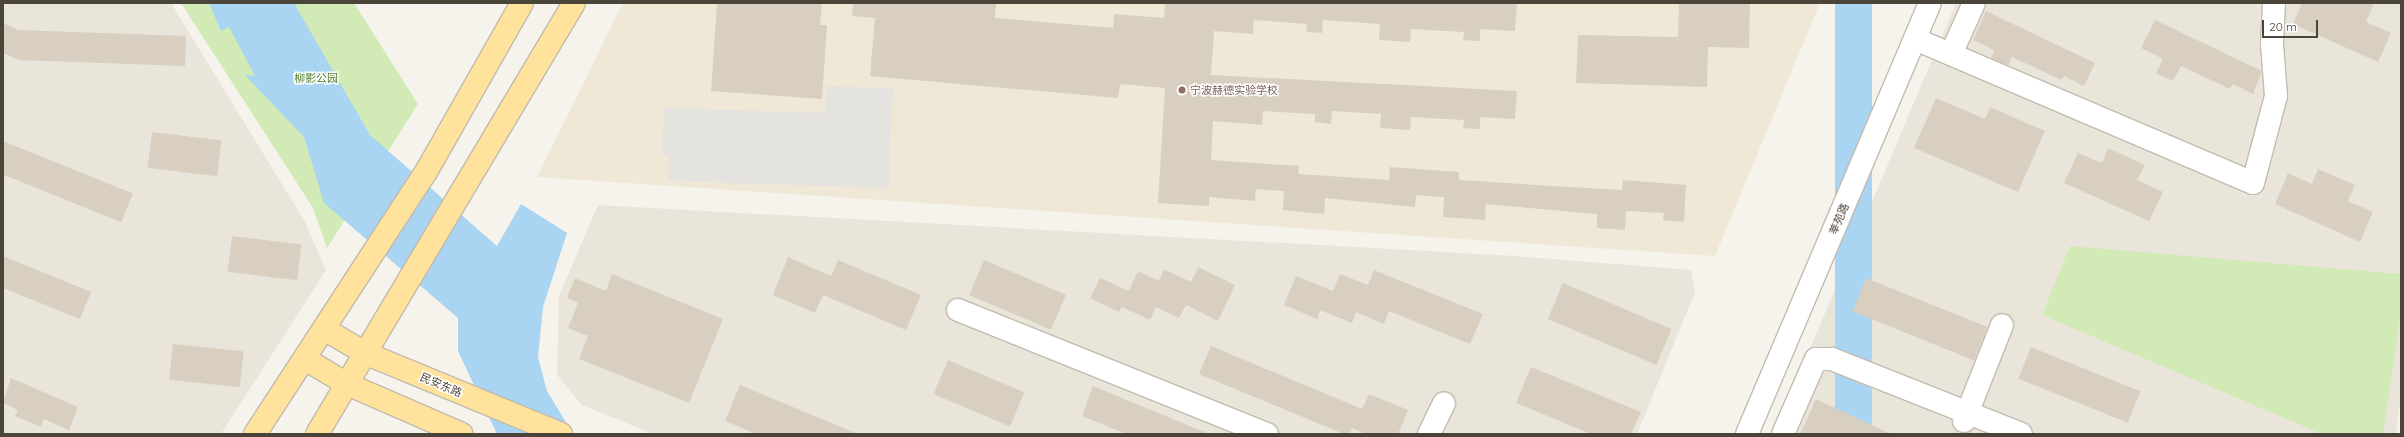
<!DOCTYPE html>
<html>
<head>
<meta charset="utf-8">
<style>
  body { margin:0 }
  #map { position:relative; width:2404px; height:437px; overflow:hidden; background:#f6f3ec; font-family:Quicksand,"Noto Sans SC",sans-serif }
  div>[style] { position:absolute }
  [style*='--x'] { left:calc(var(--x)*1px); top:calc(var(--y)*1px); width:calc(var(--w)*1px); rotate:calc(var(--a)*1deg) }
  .residential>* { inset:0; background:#eae5da }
  .education>* { inset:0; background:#efe8d6 }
  .green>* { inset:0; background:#d2eab5 }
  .parking>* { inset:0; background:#e5e3e0 }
  .water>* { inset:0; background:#a9d4f2; transform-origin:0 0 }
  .building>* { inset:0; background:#d8cfc1; transform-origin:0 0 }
  .roads { filter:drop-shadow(1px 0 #c2bbae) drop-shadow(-1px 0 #c2bbae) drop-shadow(0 1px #c2bbae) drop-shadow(0 -1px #c2bbae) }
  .minor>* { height:22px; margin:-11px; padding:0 11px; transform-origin:11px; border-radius:11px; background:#fff }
  .major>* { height:22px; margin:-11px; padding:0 11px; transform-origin:11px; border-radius:11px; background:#ffe39c }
  .dots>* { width:11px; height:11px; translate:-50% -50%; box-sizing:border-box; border:2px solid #fff; border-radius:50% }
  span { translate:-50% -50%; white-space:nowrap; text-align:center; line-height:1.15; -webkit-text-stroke:3px #fff; paint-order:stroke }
  .park-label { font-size:11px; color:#4a7f2a }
  .education-label { font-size:11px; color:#785e54 }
  .left { translate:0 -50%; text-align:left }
  .street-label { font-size:11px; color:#4b4439 }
  .frame { position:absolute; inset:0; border:4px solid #4b4439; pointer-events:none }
  .scale { position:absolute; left:2262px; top:20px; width:56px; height:18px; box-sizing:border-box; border:2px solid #4b4439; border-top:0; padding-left:5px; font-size:12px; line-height:14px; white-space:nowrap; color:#4b4439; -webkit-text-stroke:3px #fff; paint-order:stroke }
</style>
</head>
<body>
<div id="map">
  <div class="residential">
    <i style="clip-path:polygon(3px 3px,171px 3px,304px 220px,326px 270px,221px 434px,3px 434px)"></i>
    <i style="clip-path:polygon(1956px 3px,2401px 3px,2401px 396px,2396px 434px,1774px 434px)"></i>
    <i style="clip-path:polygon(598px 205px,1515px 256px,1691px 270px,1695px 292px,1637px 434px,653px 434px,582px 405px,557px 375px,559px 296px)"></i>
  </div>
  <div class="education">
    <i style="clip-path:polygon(623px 3px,1820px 3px,1715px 256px,537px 177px)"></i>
  </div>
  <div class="green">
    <i style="clip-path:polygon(181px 3px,354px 3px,418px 104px,327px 248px,313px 208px)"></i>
    <i style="clip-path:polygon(2070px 246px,2401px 274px,2401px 312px,2383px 434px,2322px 434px,2042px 315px)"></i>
  </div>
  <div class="parking">
    <i style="clip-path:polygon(826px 86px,893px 88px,889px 188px,668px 181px,669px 155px,662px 155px,664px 108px,825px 113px)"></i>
  </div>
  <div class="water">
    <i style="clip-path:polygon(209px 3px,294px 3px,370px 135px,497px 246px,521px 204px,567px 233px,543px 307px,538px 357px,547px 391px,573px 434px,497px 434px,458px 351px,458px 318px,324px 203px,304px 137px,245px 75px,255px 76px,229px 27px,221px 31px)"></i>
    <i style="left:1835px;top:3px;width:37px;height:466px"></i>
  </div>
  <div class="building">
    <i style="clip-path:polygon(717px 3px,822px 3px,820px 25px,827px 25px,822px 99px,711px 91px)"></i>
    <i style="clip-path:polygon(853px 3px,996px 3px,995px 18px,1113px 28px,1114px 14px,1164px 18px,1165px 3px,1517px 3px,1515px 31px,1480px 29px,1480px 41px,1463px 40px,1464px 32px,1411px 29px,1410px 42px,1379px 40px,1380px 24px,1323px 20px,1322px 33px,1306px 32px,1307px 24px,1254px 20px,1253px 34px,1214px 31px,1211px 75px,1517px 91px,1515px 119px,1480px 117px,1480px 129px,1463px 128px,1464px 120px,1411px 117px,1410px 130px,1380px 128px,1381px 114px,1332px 111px,1331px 124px,1315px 122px,1315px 114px,1263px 111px,1262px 125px,1213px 121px,1211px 160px,1299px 166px,1298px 174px,1389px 180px,1390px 167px,1459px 172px,1459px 180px,1551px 186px,1622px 190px,1623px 180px,1686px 185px,1684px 222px,1663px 220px,1664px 213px,1626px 211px,1625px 230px,1597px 228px,1597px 214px,1486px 204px,1485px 220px,1443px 217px,1444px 197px,1416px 195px,1415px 207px,1325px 198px,1324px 214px,1283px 210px,1284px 191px,1256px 189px,1255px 201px,1209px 197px,1209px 206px,1158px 203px,1165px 88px,1120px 84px,1118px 98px,870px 76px,875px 18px,852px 16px)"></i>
    <i style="clip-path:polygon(1679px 3px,1750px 3px,1749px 48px,1708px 47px,1707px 87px,1576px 83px,1578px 35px,1678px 37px)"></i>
    <i style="clip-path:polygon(2302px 3px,2374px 3px,2366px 22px,2391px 33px,2378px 62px,2293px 24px)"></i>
    <i style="clip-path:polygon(1986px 11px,2095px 63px,2084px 86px,2064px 76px,2061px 80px,2012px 57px,2008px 65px,1991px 58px,1994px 50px,1973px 40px)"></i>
    <i style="clip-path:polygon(2155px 20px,2262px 71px,2253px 94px,2233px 84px,2230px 89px,2181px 66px,2173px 81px,2156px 73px,2163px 59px,2141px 48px)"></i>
    <i style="clip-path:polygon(3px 23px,18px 30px,186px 36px,185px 66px,19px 60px,3px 53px)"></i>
    <i style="clip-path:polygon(1936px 98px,1985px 119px,1990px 107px,2045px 131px,2018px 192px,1914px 148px)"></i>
    <i style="left:152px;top:132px;width:70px;height:36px;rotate:7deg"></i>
    <i style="left:3px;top:141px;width:140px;height:31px;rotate:22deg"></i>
    <i style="clip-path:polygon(2108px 148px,2145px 165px,2137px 180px,2163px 192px,2149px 221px,2064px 183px,2078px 153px,2102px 163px)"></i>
    <i style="clip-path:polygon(2318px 169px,2355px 185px,2348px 201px,2373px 212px,2360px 242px,2275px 204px,2288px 173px,2312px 184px)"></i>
    <i style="left:232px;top:236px;width:70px;height:36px;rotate:7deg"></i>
    <i style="clip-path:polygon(3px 256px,91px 292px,80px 319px,3px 288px)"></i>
    <i style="clip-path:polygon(788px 257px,831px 276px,838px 260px,921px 295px,906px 330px,823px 295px,815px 313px,773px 295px)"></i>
    <i style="left:984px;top:260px;width:89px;height:38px;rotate:23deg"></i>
    <i style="clip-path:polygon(1198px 267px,1235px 285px,1218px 321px,1186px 305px,1179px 318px,1156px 307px,1150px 320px,1122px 307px,1119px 312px,1090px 298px,1100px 278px,1129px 291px,1138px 271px,1159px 281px,1164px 269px,1191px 282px)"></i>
    <i style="clip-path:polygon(1374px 270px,1483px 314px,1470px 344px,1389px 311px,1384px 324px,1356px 312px,1352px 323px,1320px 310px,1317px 319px,1284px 305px,1296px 276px,1333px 291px,1340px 274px,1368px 285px)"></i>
    <i style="clip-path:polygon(612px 274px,723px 319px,689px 403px,579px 359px,588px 336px,568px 328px,578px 303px,567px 298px,575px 278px,606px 291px)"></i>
    <i style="left:1866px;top:278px;width:131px;height:36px;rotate:22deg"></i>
    <i style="left:1563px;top:283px;width:118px;height:39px;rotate:23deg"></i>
    <i style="left:173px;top:344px;width:71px;height:36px;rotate:6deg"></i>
    <i style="clip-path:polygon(1211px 346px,1362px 409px,1369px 394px,1408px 410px,1398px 434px,1365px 434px,1352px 428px,1349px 434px,1344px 434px,1199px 374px)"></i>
    <i style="left:2031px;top:347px;width:118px;height:34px;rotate:22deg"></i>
    <i style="left:948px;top:360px;width:83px;height:37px;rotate:23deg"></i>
    <i style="clip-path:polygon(1531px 367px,1641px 412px,1631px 434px,1591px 434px,1516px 403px)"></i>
    <i style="clip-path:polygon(11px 378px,78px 407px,69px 430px,44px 419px,41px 427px,15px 416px,18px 410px,3px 403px)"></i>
    <i style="clip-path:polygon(740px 385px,858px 434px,756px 434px,725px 421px)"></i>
    <i style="clip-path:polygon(1093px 386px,1209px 434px,1126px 434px,1082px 416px)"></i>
    <i style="clip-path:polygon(1816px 399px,1891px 434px,1800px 434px)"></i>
  </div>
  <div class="roads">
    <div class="minor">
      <i style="--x:1915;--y:39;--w:367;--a:23.1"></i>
      <i style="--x:2253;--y:183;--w:90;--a:-75.2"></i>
      <i style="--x:2276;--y:96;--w:52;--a:-94.4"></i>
      <i style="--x:2272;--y:44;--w:41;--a:-87.2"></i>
      <i style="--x:1951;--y:54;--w:56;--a:-65.7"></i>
      <i style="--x:958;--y:310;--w:333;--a:21.9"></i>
      <i style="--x:1964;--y:421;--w:103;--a:-68.4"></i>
      <i style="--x:1429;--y:434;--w:34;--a:-64"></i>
      <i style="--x:1747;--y:434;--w:468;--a:-67"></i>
      <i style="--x:1783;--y:434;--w:82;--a:-66.3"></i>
      <i style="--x:1816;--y:359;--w:16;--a:0"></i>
      <i style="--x:1832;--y:359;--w:203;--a:21.6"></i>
    </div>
    <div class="major">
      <i style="--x:324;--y:329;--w:50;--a:30.2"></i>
      <i style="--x:367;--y:354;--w:210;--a:22.4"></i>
      <i style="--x:305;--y:359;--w:49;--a:30.8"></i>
      <i style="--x:347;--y:384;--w:125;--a:23.5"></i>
      <i style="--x:255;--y:434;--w:313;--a:-56.9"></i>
      <i style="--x:426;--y:172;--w:194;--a:-60.4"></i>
      <i style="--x:317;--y:434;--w:502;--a:-59.19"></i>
    </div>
  </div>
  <div class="dots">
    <i style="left:1182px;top:90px;background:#8d6e63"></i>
  </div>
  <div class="park-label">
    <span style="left:316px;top:78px">柳影公园</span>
  </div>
  <div class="education-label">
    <span class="left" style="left:1190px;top:90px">宁波赫德实验学校</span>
  </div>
  <div class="street-label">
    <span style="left:1839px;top:219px;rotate:-67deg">莘苑路</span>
    <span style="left:441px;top:385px;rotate:23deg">民安东路</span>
  </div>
  <div class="frame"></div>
  <div class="scale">20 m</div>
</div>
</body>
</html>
